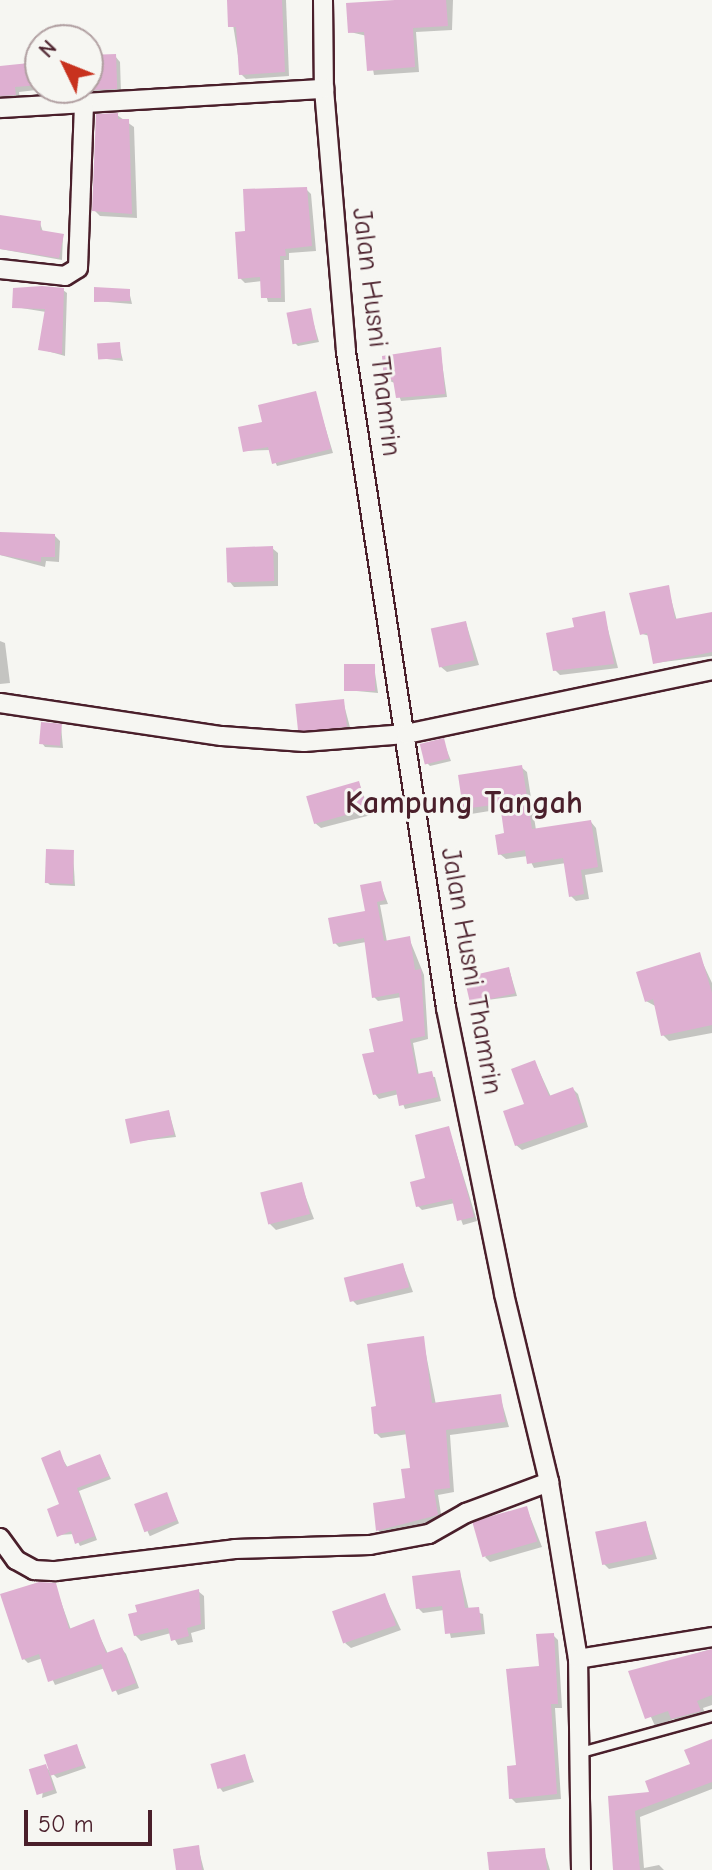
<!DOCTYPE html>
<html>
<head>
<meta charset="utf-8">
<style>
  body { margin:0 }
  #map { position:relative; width:712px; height:1870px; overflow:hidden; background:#f6f6f2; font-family:"Comic Neue",sans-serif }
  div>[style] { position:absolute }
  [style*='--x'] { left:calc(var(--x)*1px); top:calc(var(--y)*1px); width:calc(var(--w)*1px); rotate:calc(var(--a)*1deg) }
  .shadow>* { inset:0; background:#0003; transform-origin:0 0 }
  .building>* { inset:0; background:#deafd1; transform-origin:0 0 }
  .roads { filter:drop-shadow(2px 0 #4a1f2b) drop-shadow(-2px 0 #4a1f2b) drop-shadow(0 2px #4a1f2b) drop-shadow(0 -2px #4a1f2b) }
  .service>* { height:9px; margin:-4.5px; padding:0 4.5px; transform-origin:4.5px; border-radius:4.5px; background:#f6f6f2 }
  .minor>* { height:18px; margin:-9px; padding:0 9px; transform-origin:9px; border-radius:9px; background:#f6f6f2 }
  span { translate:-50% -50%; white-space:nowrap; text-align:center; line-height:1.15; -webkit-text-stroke:6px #f6f6f2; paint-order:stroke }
  .street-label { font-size:28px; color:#4a1f2b }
  .quarter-label { font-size:32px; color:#4a1f2b; font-weight:700 }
  .north { position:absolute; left:24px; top:24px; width:80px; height:80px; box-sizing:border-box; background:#f6f6f2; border:2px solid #b1a0a2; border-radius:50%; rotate:313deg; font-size:22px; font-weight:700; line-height:32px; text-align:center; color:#4a1f2b }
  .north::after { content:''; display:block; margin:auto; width:28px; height:36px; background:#c8321e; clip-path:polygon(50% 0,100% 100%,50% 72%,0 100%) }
  .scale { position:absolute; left:24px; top:1810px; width:128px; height:36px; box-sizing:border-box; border:4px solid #4a1f2b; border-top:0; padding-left:10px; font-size:24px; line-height:28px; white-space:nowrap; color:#4a1f2b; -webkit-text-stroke:6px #f6f6f2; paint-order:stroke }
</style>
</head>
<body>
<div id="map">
  <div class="shadow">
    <i style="clip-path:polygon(229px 0,286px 0,289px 76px,246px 79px,241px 74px)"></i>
    <i style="clip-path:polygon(421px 0,453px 0,452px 30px,416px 32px,419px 72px,374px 75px,367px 36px,350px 32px)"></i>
    <i style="clip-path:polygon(115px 56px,120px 62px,121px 94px,93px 96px,87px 90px,88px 57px)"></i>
    <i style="clip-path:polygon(39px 64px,40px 88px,45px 89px,19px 92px,20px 100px,0 104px,0 68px)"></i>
    <i style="clip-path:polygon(117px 115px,134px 127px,137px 218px,100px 216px,94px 210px)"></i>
    <i style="clip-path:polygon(306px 189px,311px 194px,316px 251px,289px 253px,289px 260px,284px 260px,285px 302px,268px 302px,262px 281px,245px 283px,240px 278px,247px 233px)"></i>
    <i style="clip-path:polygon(0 216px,40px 223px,43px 232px,63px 236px,62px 260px,0 249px)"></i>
    <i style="clip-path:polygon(63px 290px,67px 293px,65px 356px,40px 349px,46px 312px,15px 307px)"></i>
    <i style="clip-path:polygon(129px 291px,132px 304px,96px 301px)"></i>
    <i style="clip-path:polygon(310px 311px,319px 342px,298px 346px,295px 343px)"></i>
    <i style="clip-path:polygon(119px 344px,123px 361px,99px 358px)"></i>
    <i style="clip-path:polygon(440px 349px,447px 397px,401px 401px,395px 383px,386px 380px)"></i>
    <i style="clip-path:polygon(315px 393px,333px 453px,277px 466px,270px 450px,244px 451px,264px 424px)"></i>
    <i style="clip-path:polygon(55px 536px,60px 541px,59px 562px,46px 561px,45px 567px,0 555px)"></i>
    <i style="clip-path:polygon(272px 548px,278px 553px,278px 586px,234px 587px,229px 581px)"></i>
    <i style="clip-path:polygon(668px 588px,677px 621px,712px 614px,712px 656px,655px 663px,650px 636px,642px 634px)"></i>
    <i style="clip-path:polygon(604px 614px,618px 668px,560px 675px,555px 670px)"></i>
    <i style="clip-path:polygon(466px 623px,479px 665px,447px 672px,441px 667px)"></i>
    <i style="clip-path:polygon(0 641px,5px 643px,10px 683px,0 684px)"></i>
    <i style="clip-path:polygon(374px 666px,378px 693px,346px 690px)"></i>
    <i style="clip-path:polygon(343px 701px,351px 731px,305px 734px,299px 729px)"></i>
    <i style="clip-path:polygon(61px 726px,63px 748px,45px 747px,42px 743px)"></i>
    <i style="clip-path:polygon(443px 740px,451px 761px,430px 766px,427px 763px)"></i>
    <i style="clip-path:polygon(521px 767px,527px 772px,536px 830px,591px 822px,596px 828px,603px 872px,585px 875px,589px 899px,576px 901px,571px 896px,566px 863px,534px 868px,528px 856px,506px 859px,500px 854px,506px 835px,502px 809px,471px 814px,465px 808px)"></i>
    <i style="clip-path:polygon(359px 783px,371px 815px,321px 828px,315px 823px)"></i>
    <i style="clip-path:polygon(73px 852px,75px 886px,50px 885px,47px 882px)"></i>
    <i style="clip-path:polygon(380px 883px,388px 904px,380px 905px,387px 942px,409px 938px,424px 975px,428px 1039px,413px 1043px,419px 1076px,435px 1077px,441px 1101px,405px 1109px,399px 1094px,379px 1099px,375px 1094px,376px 1053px,406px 1023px,402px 997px,378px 1001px,374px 997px,366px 942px,339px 947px,335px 943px,367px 913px)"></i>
    <i style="clip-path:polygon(699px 955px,712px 983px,712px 1033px,669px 1041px,663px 1035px,657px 1007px,646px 1001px)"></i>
    <i style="clip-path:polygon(509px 969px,517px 996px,472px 1002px)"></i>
    <i style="clip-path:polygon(535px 1062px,551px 1097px,573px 1089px,578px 1094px,588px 1127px,522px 1150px,516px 1145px)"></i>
    <i style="clip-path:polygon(169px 1112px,176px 1137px,131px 1142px)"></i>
    <i style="clip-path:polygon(449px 1129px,477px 1221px,463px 1225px,455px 1203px,422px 1210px,418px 1206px)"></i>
    <i style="clip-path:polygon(301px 1184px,314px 1219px,276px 1230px,270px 1224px)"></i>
    <i style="clip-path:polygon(403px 1265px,413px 1292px,357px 1305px,352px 1300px)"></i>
    <i style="clip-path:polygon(423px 1339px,436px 1405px,500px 1396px,509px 1427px,450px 1435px,454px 1492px,438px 1495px,442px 1520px,383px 1535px,378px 1530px,407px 1500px,412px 1469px,408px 1434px,381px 1438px,376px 1433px,379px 1408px)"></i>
    <i style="clip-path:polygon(59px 1453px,68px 1468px,100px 1456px,111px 1479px,79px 1491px,97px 1540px,80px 1546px,74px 1534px,59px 1535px)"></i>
    <i style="left:166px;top:1494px;width:32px;height:32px;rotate:66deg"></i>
    <i style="clip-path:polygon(527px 1509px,542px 1547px,490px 1562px,485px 1557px)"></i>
    <i style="clip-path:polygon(646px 1523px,657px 1559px,609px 1569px,604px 1564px)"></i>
    <i style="clip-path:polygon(460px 1572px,469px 1610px,483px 1614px,485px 1634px,451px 1638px,444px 1610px,423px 1613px,418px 1608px)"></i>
    <i style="clip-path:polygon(55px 1585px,71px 1630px,93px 1622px,108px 1654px,122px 1649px,126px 1654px,139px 1688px,118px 1695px,105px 1668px,55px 1685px,43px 1658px,28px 1663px,23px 1658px)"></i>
    <i style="clip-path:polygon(198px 1591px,204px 1596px,205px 1629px,191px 1633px,193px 1642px,178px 1645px,171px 1633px,141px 1641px,135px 1635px)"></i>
    <i style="clip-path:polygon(385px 1596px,401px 1630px,351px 1648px,345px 1643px)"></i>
    <i style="clip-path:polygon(553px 1635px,558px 1640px,562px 1708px,555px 1708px,561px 1799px,516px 1803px,511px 1798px,518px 1767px)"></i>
    <i style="clip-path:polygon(712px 1649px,712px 1705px,703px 1708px,707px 1719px,681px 1726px,674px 1719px,655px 1726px,631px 1672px)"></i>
    <i style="clip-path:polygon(712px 1741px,712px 1789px,640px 1817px,644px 1868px,659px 1865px,664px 1870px,615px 1870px,610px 1797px,652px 1794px,692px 1765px)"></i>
    <i style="clip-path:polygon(77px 1746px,86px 1768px,57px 1778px,49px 1770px,57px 1793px,42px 1798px,46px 1767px,53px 1774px)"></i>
    <i style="clip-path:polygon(244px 1756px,254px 1782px,223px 1792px,220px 1788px)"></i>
    <i style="clip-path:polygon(198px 1847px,204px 1870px,178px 1870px)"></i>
    <i style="clip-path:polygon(544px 1850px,550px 1870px,491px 1870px)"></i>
  </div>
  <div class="building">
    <i style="clip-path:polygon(227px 0,282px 0,285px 72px,239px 75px,236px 27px,228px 27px)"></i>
    <i style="clip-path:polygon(395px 0,446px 0,448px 26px,413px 28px,415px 67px,367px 71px,364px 32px,348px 33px,346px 3px)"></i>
    <i style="left:116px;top:54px;width:35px;height:28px;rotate:88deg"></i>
    <i style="clip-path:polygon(39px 62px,40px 85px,15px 87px,16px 95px,0 96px,0 66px)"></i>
    <i style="clip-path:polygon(118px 113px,118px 119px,129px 119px,132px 214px,92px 211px,96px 114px)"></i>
    <i style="clip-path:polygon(307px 187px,312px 246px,285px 249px,286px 256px,280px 256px,281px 298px,261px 298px,260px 277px,238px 279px,235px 232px,245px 231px,243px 189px)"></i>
    <i style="clip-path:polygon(0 215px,41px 221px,40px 230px,64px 234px,59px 258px,0 249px)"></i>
    <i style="clip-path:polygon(42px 286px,64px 288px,62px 354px,38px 350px,45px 309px,12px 308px,13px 288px)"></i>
    <i style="clip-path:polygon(94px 287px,130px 289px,130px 301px,94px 302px)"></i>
    <i style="left:311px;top:308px;width:32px;height:25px;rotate:79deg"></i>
    <i style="left:120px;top:342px;width:16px;height:23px;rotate:86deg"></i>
    <i style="clip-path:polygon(441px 347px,445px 394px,396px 398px,393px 380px,384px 381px,382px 356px)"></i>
    <i style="clip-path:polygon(316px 391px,331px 449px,272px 464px,268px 447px,243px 452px,238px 427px,262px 422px,258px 405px)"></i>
    <i style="clip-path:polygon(0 532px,55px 534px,55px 557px,41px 557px,41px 562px,0 555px)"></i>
    <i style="left:273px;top:546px;width:35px;height:47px;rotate:88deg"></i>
    <i style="clip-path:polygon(669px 585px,675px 619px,712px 612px,712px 652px,653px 664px,647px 633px,640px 635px,629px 593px)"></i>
    <i style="clip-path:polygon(605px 611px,614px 664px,553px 671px,546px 633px,574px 627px,572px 618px)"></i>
    <i style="left:466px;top:621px;width:40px;height:36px;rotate:78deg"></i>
    <i style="left:344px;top:664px;width:31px;height:27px"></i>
    <i style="left:344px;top:699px;width:28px;height:49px;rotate:84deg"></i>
    <i style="left:41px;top:722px;width:21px;height:22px;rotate:5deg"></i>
    <i style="left:444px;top:738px;width:21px;height:25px;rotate:76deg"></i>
    <i style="clip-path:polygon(522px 765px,532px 829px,591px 820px,598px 867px,581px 870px,584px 894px,569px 897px,563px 858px,527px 864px,525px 850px,498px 855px,495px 835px,504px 833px,500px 804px,463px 809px,458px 775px)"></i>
    <i style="left:359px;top:781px;width:29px;height:55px;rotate:74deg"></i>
    <i style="left:46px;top:849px;width:28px;height:34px;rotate:2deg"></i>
    <i style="clip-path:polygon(381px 881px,385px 900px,377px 902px,384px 941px,410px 936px,415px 970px,421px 969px,425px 1036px,410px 1039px,417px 1074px,432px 1071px,438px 1097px,399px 1106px,396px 1090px,373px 1095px,362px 1054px,374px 1052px,369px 1029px,403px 1021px,399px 993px,372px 998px,364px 938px,333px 944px,328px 918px,365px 911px,360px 885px)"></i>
    <i style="clip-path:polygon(700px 952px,712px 993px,712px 1025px,661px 1036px,653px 999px,645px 1002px,636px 972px)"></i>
    <i style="left:509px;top:967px;width:27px;height:46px;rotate:77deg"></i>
    <i style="clip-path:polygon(535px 1060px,549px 1096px,573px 1087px,585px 1122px,515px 1146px,503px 1111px,524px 1104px,511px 1069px)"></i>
    <i style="left:169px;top:1110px;width:25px;height:45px;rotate:78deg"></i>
    <i style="clip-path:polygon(449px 1126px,474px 1217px,457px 1221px,452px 1199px,416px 1207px,410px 1182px,425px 1178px,415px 1135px)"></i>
    <i style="left:302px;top:1182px;width:33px;height:43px;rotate:76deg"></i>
    <i style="left:403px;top:1263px;width:25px;height:61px;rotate:76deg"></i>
    <i style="clip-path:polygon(424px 1336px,432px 1403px,501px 1394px,505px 1422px,446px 1430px,450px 1488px,434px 1490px,438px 1515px,376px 1531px,373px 1503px,405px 1498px,401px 1469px,410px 1468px,405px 1430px,374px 1434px,371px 1407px,376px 1406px,367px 1344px)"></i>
    <i style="clip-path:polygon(60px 1450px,66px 1467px,100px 1454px,109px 1476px,77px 1488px,95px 1536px,75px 1544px,71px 1531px,57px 1537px,47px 1509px,59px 1504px,41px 1458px)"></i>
    <i style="left:167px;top:1492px;width:30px;height:35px;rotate:70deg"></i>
    <i style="left:527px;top:1506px;width:37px;height:57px;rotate:74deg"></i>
    <i style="left:646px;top:1521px;width:34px;height:52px;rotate:78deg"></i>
    <i style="clip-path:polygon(460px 1570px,465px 1608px,479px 1607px,482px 1630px,445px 1634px,442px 1606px,416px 1609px,412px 1576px)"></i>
    <i style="clip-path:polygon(39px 1582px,56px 1583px,69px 1629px,94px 1619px,106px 1653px,122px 1647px,136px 1683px,112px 1692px,101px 1664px,48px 1682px,39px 1654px,22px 1660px,0 1594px)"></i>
    <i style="clip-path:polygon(199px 1589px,201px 1624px,187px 1628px,189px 1636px,171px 1641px,168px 1628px,134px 1636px,128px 1614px,137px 1612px,135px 1605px)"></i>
    <i style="left:385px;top:1593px;width:34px;height:56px;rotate:71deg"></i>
    <i style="clip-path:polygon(554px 1633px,558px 1704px,551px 1704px,557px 1794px,509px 1799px,507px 1766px,516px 1765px,506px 1669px,539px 1666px,536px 1634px)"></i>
    <i style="clip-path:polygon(712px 1649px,712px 1695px,697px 1701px,701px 1711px,671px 1719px,668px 1711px,645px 1719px,628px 1671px)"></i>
    <i style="clip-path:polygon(712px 1739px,712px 1782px,635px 1811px,640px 1870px,613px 1870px,608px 1796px,649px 1792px,645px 1781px,690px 1764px,684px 1750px)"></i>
    <i style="left:77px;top:1744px;width:22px;height:35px;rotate:72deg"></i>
    <i style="left:245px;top:1754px;width:26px;height:36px;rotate:74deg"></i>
    <i style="left:46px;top:1764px;width:27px;height:18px;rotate:73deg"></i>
    <i style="clip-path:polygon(199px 1845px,202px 1870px,176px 1870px,173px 1849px)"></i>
    <i style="clip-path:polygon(545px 1848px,547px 1870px,489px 1870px,487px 1852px)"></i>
  </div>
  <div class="roads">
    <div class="service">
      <i style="--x:581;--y:1752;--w:136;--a:-15.4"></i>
    </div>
    <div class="minor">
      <i style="--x:323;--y:0;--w:89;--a:89.4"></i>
      <i style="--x:324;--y:89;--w:264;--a:85.2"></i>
      <i style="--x:346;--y:352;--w:664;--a:81.33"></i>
      <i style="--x:446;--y:1008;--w:292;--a:78.5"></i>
      <i style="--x:504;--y:1294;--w:193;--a:76.5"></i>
      <i style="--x:549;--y:1482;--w:179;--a:80.7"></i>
      <i style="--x:0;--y:108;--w:325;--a:-3.4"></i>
      <i style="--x:0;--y:269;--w:65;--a:6.1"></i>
      <i style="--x:65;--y:276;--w:15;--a:-32"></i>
      <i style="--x:78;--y:268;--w:163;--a:-87.9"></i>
      <i style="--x:0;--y:703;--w:224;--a:8.5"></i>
      <i style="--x:222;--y:736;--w:82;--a:4.2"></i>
      <i style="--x:304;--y:742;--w:102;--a:-4.5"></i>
      <i style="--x:406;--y:734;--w:313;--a:-11.8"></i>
      <i style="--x:0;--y:1538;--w:27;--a:54"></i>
      <i style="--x:16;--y:1560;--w:21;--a:29"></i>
      <i style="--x:34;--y:1570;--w:22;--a:3"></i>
      <i style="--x:56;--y:1571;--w:180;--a:-7"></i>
      <i style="--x:235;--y:1549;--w:135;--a:-1.7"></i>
      <i style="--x:370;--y:1545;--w:60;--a:-10.6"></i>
      <i style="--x:429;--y:1534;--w:43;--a:-29.6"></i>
      <i style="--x:466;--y:1513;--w:89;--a:-20.5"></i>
      <i style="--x:581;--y:1870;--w:211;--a:-90.8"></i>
      <i style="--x:578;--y:1659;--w:136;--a:-9.3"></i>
    </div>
  </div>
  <div class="street-label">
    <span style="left:377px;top:332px;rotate:83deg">Jalan Husni Thamrin</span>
    <span style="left:472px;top:971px;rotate:80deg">Jalan Husni Thamrin</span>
  </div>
  <div class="quarter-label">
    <span style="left:464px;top:803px">Kampung Tangah</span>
  </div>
  <div class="north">N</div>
  <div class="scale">50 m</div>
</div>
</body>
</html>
